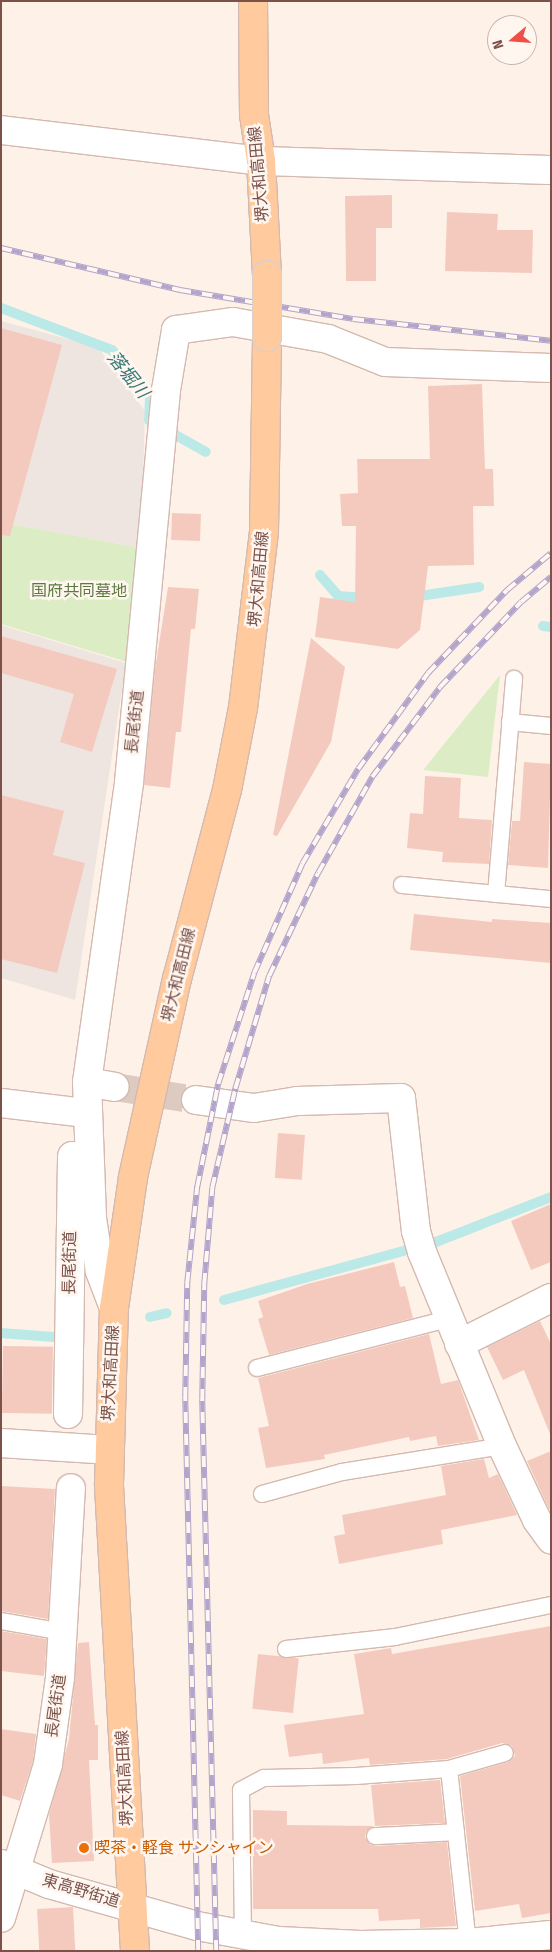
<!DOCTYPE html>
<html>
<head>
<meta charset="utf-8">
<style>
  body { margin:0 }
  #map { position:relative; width:552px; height:1952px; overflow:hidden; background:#fef2e8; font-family:"Fira Sans Condensed","Noto Sans JP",sans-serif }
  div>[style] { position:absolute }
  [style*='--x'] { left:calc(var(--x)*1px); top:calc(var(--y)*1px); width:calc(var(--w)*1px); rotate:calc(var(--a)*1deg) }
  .industrial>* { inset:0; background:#eee5e1 }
  .green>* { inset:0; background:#dcedc5 }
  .stream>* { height:10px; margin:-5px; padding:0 5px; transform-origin:5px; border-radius:5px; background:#bbe9e8 }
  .building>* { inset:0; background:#f5cabe; transform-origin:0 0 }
  .street-tunnel>* { height:28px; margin-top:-14px; transform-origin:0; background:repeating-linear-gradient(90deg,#ddcac0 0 28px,transparent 0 42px) }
  .roads { filter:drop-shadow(1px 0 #d4b9af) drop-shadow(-1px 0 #d4b9af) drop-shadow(0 1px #d4b9af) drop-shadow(0 -1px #d4b9af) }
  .lane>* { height:16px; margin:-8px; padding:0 8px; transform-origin:8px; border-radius:8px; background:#fff }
  .street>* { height:28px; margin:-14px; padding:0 14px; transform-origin:14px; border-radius:14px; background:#fff }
  .secondary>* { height:28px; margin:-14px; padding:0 14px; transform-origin:14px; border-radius:14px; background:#fff }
  .primary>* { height:28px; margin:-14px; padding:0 14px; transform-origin:14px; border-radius:14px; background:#ffca9e }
  .rail>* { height:5.5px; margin-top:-2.75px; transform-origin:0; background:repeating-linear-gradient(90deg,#fff6f0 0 11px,#b2a4ca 0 22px); box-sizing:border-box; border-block:1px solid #b2a4ca }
  .bridges { filter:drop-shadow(1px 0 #dacfcc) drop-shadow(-1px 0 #dacfcc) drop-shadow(0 1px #dacfcc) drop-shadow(0 -1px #dacfcc) }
  .primary-bridge>* { height:28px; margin:-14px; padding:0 14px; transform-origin:14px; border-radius:14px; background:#ffca9e }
  .dots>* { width:14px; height:14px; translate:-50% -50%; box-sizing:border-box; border:2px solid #fff6f0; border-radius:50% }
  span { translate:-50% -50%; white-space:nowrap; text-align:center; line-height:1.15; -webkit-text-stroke:5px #fff6f0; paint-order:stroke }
  .street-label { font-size:16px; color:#7a524a }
  .park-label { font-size:16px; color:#5a7a3e }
  .food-label { font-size:16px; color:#c56008 }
  .left { translate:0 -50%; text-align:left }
  .water-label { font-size:18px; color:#397978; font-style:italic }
  .frame { position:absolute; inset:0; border:2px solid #7a524a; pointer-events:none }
  .north { position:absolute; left:487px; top:15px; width:50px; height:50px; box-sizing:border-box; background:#fff6f0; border:1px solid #cab4ae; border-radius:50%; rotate:252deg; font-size:14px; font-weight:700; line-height:20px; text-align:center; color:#7a524a }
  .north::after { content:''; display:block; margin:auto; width:18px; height:22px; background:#ee4f46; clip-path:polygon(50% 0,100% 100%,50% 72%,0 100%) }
</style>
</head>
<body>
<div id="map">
  <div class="industrial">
    <i style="clip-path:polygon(1px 321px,98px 347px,145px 411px,141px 548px,1px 522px)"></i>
    <i style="clip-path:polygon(1px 625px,126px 663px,75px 1000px,1px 978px)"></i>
  </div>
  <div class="green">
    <i style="clip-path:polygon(1px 522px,141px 548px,127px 662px,1px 624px)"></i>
    <i style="clip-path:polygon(500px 675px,488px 777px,423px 770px)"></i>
  </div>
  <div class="stream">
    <i style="--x:1;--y:308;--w:119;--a:20.7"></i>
    <i style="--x:112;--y:350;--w:60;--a:51"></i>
    <i style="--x:150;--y:397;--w:23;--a:92"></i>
    <i style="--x:149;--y:420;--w:65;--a:29.3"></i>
    <i style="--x:320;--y:575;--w:28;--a:49"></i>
    <i style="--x:338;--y:596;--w:31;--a:4"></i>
    <i style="--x:413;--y:597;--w:67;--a:-8.6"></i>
    <i style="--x:543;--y:626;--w:8;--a:7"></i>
    <i style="--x:224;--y:1300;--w:220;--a:-15.3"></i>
    <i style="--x:436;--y:1242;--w:123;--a:-21.4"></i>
    <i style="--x:150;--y:1317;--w:17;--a:-13"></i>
    <i style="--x:1;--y:1333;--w:53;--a:4.3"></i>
  </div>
  <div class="building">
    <i style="clip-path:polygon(392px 195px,392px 228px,376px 228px,376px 281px,346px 281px,345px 196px)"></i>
    <i style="clip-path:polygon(447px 212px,498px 214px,497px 230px,533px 230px,532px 273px,445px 271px)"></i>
    <i style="clip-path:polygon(1px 328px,62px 345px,10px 536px,1px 535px)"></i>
    <i style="clip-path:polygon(482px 384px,485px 469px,493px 469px,494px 506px,473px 506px,474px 565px,428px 566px,420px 630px,398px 649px,315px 637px,320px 597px,355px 602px,356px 526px,342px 526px,340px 494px,358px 493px,357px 459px,430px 459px,428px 386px)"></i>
    <i style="left:172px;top:513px;width:29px;height:27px;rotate:2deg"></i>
    <i style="clip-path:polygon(168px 587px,199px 589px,195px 629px,191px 629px,181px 732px,176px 732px,170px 788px,144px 785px,155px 669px)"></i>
    <i style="clip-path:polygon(1px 636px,117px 669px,92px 752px,60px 742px,74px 694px,1px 673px)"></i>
    <i style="clip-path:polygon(311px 638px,345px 667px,331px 742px,277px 836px,273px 835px)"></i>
    <i style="clip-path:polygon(524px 762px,551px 764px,548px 868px,508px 865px,512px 821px,520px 821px)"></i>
    <i style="clip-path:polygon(425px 776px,461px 778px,459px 818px,492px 820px,489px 864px,442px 862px,443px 852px,407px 848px,410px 813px,423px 814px)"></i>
    <i style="clip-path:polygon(1px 795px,64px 811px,53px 855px,85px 863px,57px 973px,1px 959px)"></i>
    <i style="clip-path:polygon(414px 914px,492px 922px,492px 919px,551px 923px,551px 963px,410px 950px)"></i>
    <i style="left:278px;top:1133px;width:27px;height:45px;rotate:4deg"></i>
    <i style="clip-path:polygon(551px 1204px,551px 1262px,531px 1270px,511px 1221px)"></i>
    <i style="clip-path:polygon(394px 1262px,400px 1287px,405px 1286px,413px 1318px,269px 1355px,258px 1319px,263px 1317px,258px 1301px,307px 1284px)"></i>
    <i style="clip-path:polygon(540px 1321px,551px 1344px,550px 1434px,524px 1370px,503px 1380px,487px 1347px)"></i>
    <i style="clip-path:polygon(429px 1334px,441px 1384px,458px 1380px,479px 1440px,438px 1446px,436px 1436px,410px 1441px,409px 1437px,324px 1455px,325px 1459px,266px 1468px,258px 1428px,269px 1426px,258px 1378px)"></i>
    <i style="left:3px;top:1346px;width:50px;height:67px;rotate:1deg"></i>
    <i style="clip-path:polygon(551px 1451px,551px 1509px,549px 1509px,527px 1461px)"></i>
    <i style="clip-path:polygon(484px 1459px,489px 1478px,498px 1474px,517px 1515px,441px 1530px,443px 1544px,339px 1564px,334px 1536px,345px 1534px,342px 1515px,446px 1495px,441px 1466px)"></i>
    <i style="clip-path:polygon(1px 1486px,55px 1489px,48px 1619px,1px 1611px)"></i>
    <i style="clip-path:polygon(551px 1626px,551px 1913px,522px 1918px,519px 1904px,475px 1911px,460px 1776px,508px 1762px,515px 1756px,512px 1746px,502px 1743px,447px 1759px,370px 1765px,369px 1758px,323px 1764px,322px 1753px,289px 1757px,284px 1725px,364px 1714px,354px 1654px,391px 1648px,392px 1654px)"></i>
    <i style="clip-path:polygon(1px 1631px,47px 1639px,44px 1676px,1px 1671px)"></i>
    <i style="clip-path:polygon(89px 1642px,95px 1725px,98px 1725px,98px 1760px,89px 1760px,94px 1861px,52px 1863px,49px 1815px,69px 1739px,78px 1643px)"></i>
    <i style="left:258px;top:1654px;width:41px;height:55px;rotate:6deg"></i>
    <i style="clip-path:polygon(1px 1729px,36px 1734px,33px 1761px,20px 1801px,1px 1795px)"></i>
    <i style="clip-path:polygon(440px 1780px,445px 1823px,374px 1826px,366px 1831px,365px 1837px,370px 1845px,375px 1846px,447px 1842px,456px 1926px,420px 1928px,420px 1919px,379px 1921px,378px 1909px,253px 1909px,253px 1810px,287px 1811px,287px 1825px,375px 1826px,371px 1785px)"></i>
    <i style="left:73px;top:1907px;width:44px;height:36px;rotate:87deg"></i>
  </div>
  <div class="street-tunnel">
    <i style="--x:115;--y:1087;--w:82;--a:9.1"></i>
  </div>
  <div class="roads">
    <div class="lane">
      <i style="--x:510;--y:722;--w:41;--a:5.6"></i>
      <i style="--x:402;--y:885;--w:150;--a:5.4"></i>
      <i style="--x:496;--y:894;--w:216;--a:-85.2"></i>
      <i style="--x:257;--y:1368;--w:197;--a:-14.4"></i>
      <i style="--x:262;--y:1494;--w:83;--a:-15.4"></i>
      <i style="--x:342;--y:1472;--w:162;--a:-9.2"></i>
      <i style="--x:1;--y:1621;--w:63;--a:10.1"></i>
      <i style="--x:286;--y:1649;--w:110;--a:-6.3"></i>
      <i style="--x:395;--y:1637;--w:159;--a:-11.6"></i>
      <i style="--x:449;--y:1769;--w:175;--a:83.8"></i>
      <i style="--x:375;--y:1836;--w:81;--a:-2.8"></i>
      <i style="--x:243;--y:1935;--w:145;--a:-90.8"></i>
      <i style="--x:241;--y:1790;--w:26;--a:-28"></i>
      <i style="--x:264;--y:1778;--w:92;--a:-1.2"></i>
      <i style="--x:356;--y:1776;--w:93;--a:-4.3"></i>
      <i style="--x:449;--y:1769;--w:58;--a:-15.9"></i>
    </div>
    <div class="street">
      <i style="--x:87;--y:1082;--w:28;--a:10"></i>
      <i style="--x:196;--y:1100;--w:59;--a:7.9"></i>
      <i style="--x:254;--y:1108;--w:44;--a:-9.2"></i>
      <i style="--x:297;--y:1101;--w:104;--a:-1.7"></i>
      <i style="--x:401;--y:1098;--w:134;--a:83.6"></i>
      <i style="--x:416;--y:1231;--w:22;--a:74"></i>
      <i style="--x:422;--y:1252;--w:210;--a:67.6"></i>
      <i style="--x:502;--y:1446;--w:82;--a:64.7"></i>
      <i style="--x:537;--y:1520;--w:24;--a:54"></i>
      <i style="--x:1;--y:1103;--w:86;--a:6.7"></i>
      <i style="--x:114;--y:1308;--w:40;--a:-111"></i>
      <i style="--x:100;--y:1271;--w:54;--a:-98.6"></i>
      <i style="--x:92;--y:1218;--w:136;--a:-92.1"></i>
      <i style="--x:87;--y:1082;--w:303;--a:-82"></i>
      <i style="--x:129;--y:782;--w:394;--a:-84.6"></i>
      <i style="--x:166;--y:390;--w:61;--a:-80.5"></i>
      <i style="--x:176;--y:330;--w:58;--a:-8"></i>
      <i style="--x:233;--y:322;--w:97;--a:10.1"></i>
      <i style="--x:328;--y:339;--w:61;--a:22"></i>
      <i style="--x:385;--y:362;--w:166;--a:2.1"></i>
      <i style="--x:459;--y:1344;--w:103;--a:-26.6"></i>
      <i style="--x:68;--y:1414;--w:258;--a:-89.1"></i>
      <i style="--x:1;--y:1864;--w:52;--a:22.6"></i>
      <i style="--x:49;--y:1884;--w:154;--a:15.8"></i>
      <i style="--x:197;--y:1926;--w:83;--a:10.4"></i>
      <i style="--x:279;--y:1941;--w:81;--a:2.8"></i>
      <i style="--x:360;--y:1945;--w:108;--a:-1.1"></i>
      <i style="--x:468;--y:1943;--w:83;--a:-5.5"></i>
      <i style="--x:1;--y:1918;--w:161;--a:-73"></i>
      <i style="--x:48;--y:1764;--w:88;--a:-82.1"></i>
      <i style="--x:60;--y:1677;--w:189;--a:-86.7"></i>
    </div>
    <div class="secondary">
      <i style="--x:1;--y:130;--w:262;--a:6.8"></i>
      <i style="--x:261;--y:161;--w:290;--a:1.8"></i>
      <i style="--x:1;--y:1443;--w:108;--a:3.7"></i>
    </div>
    <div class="primary">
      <i style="--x:253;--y:1;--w:114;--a:89.5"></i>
      <i style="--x:254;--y:115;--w:47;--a:81.3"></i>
      <i style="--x:261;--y:161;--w:114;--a:87"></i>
      <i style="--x:135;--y:1951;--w:468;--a:-93.2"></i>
      <i style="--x:109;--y:1484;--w:176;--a:-88.4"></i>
      <i style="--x:114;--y:1308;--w:132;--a:-81.7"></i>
      <i style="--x:133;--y:1177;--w:203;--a:-77.5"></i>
      <i style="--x:177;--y:979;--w:196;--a:-75.2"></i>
      <i style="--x:227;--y:790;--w:84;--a:-79"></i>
      <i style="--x:243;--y:708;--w:178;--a:-83.2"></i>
      <i style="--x:264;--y:531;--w:194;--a:-89.1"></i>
    </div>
  </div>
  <div class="rail">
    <i style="--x:1;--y:248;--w:184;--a:13.2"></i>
    <i style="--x:180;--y:290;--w:175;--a:9.5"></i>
    <i style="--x:353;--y:319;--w:199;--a:6.3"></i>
    <i style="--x:198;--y:1951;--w:553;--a:-91.35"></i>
    <i style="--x:185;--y:1398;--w:115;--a:-89"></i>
    <i style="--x:187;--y:1283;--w:97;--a:-84.1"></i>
    <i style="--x:197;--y:1187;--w:105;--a:-78.5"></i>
    <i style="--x:218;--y:1084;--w:117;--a:-72"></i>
    <i style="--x:254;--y:973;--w:119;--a:-66.2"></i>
    <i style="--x:302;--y:864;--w:110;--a:-59.5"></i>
    <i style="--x:358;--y:769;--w:119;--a:-53.9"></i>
    <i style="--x:428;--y:673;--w:115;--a:-46.4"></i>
    <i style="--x:507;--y:590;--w:57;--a:-40.1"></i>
    <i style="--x:216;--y:1951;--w:551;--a:-91.46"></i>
    <i style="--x:202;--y:1400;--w:116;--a:-89"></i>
    <i style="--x:204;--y:1284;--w:96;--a:-85.2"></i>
    <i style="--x:212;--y:1188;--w:102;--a:-76.9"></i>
    <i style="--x:235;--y:1089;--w:118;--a:-73.3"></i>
    <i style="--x:269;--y:976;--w:114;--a:-64.6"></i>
    <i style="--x:318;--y:873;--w:110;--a:-60.6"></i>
    <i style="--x:372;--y:777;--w:113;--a:-52.9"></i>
    <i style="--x:440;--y:687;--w:117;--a:-46.4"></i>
    <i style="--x:521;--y:602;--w:39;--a:-40"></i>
  </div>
  <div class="bridges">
    <div class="primary-bridge">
      <i style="--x:267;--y:337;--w:62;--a:-90"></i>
    </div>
  </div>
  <div class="dots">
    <i style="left:84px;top:1848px;background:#e8710a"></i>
  </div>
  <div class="street-label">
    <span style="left:259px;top:174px;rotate:-95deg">堺大和高田線</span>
    <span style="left:259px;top:579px;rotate:-85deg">堺大和高田線</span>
    <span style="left:135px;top:722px;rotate:-84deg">長尾街道</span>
    <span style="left:179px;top:975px;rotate:-76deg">堺大和高田線</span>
    <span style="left:70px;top:1263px;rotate:-89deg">長尾街道</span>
    <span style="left:111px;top:1373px;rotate:-87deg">堺大和高田線</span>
    <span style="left:56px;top:1706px;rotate:-82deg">長尾街道</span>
    <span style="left:125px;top:1778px;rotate:-93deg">堺大和高田線</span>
    <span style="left:81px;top:1891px;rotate:17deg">東高野街道</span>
  </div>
  <div class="park-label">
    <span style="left:79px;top:591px">国府共同墓地</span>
  </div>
  <div class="food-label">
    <span class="left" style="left:94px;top:1848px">喫茶・軽食 サンシャイン</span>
  </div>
  <div class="water-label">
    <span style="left:128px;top:375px;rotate:51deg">落堀川</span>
  </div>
  <div class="frame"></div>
  <div class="north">N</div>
</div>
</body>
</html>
